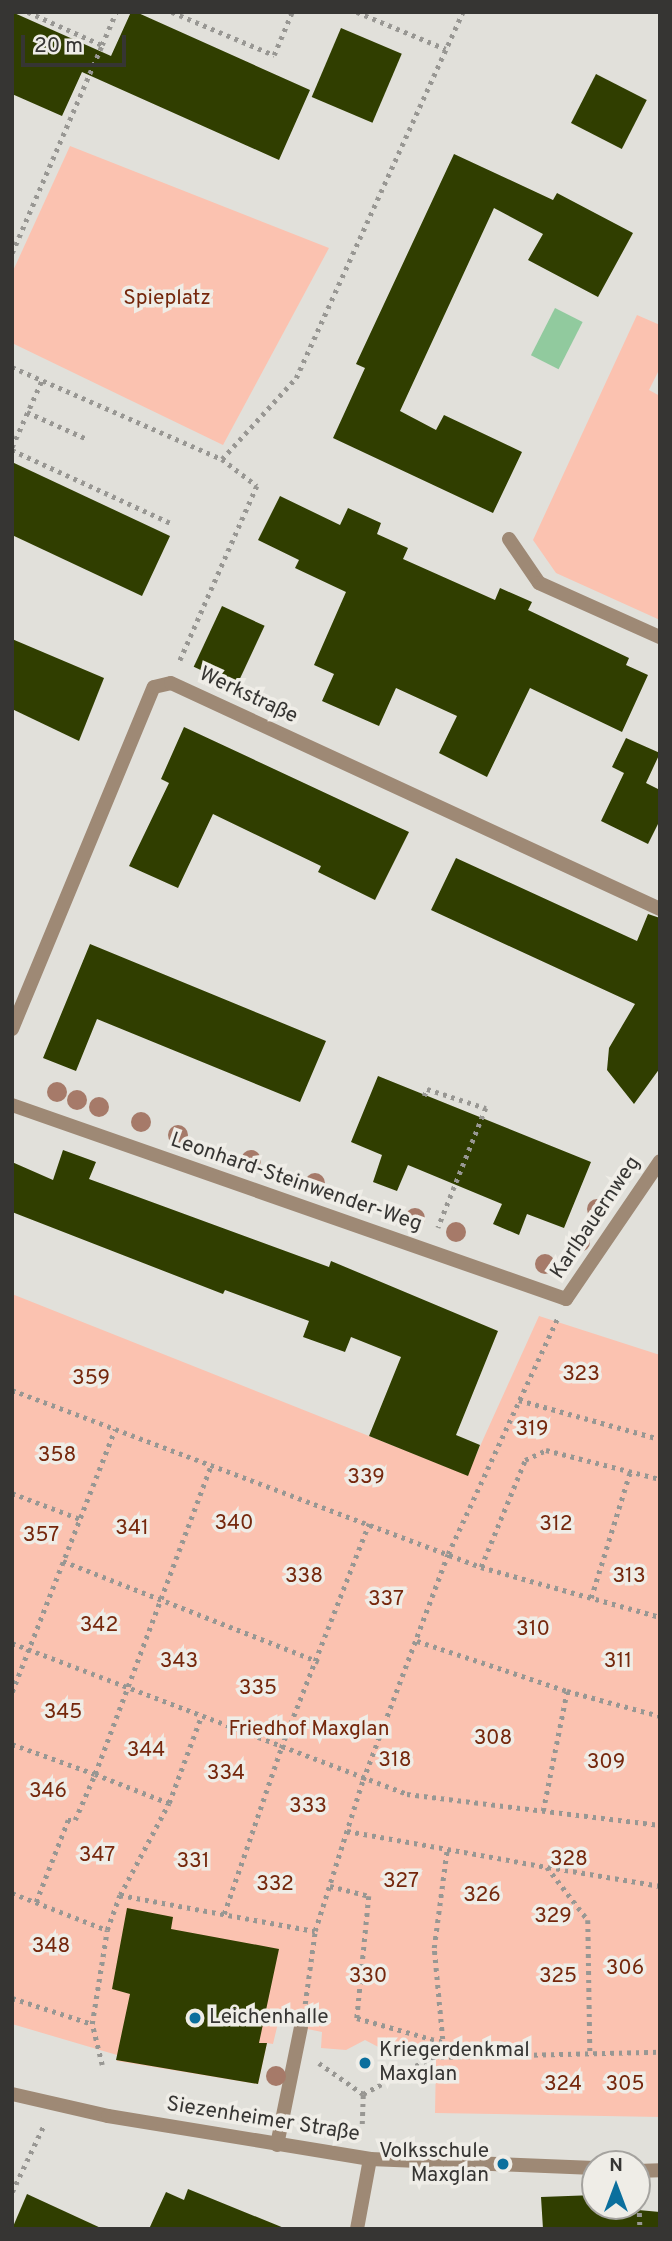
<!DOCTYPE html>
<html>
<head>
<meta charset="utf-8">
<style>
  body { margin:0 }
  #map { position:relative; width:672px; height:2241px; overflow:hidden; background:#e1e0da; font-family:Overpass,sans-serif }
  div>[style] { position:absolute }
  [style*='--x'] { left:calc(var(--x)*1px); top:calc(var(--y)*1px); width:calc(var(--w)*1px); rotate:calc(var(--a)*1deg) }
  .green>* { inset:0; background:#fbc2b0 }
  .water>* { inset:0; background:#91ca9e; transform-origin:0 0 }
  .building>* { inset:0; background:#303e00; transform-origin:0 0 }
  .path>* { height:4.5px; margin-top:-2.25px; transform-origin:0; background:repeating-linear-gradient(90deg,#989793 0 3.5px,transparent 0 8.5px) }
  .lane>* { height:14px; margin:-7px; padding:0 7px; transform-origin:7px; border-radius:7px; background:#9e8975 }
  .street>* { height:14px; margin:-7px; padding:0 7px; transform-origin:7px; border-radius:7px; background:#9e8975 }
  .trees>* { width:20px; height:20px; margin:-10px; border-radius:50%; background:#a67a69 }
  .dots>* { width:19px; height:19px; translate:-50% -50%; box-sizing:border-box; border:4px solid #efede7; border-radius:50% }
  span { translate:-50% -50%; white-space:nowrap; text-align:center; line-height:1.15; -webkit-text-stroke:7px #efede7; paint-order:stroke }
  .park-label { font-size:21px; color:#75270c }
  .street-label { font-size:21px; color:#363533 }
  .poi-label { font-size:21px; color:#363533 }
  .left { translate:0 -50%; text-align:left }
  .right { translate:-100% -50%; text-align:right }
  .frame { position:absolute; inset:0; border:14px solid #363533; pointer-events:none }
  .north { position:absolute; left:581px; top:2150px; width:70px; height:70px; box-sizing:border-box; background:#efede7; border:2px solid #a5a39f; border-radius:50%; rotate:0deg; font-size:19px; font-weight:700; line-height:28px; text-align:center; color:#363533 }
  .north::after { content:''; display:block; margin:auto; width:24px; height:32px; background:#0b6f9d; clip-path:polygon(50% 0,100% 100%,50% 72%,0 100%) }
  .scale { position:absolute; left:21px; top:35px; width:105px; height:32px; box-sizing:border-box; border:4px solid #363533; border-top:0; padding-left:9px; font-size:21px; line-height:24px; white-space:nowrap; color:#363533; -webkit-text-stroke:5px #efede7; paint-order:stroke }
</style>
</head>
<body>
<div id="map">
  <div class="green">
    <i style="clip-path:polygon(70px 146px,329px 248px,223px 445px,12px 343px,12px 273px)"></i>
    <i style="clip-path:polygon(637px 315px,660px 325px,660px 368px,649px 390px,660px 396px,660px 620px,556px 573px,533px 540px)"></i>
    <i style="clip-path:polygon(12px 1294px,467px 1475px,539px 1316px,660px 1355px,660px 2117px,435px 2113px,436px 2061px,427px 2051px,386px 2051px,365px 2040px,346px 2050px,321px 2048px,322px 2032px,278px 2023px,273px 2044px,267px 2043px,258px 2084px,117px 2061px,117px 2055px,12px 2024px)"></i>
  </div>
  <div class="water">
    <i style="left:555px;top:308px;width:31px;height:53px;rotate:27deg"></i>
  </div>
  <div class="building">
    <i style="clip-path:polygon(12px 12px,111px 56px,131px 12px,136px 12px,310px 90px,279px 160px,82px 72px,62px 116px,12px 94px)"></i>
    <i style="left:341px;top:28px;width:66px;height:75px;rotate:23deg"></i>
    <i style="left:596px;top:74px;width:57px;height:55px;rotate:27deg"></i>
    <i style="clip-path:polygon(454px 154px,553px 200px,557px 193px,633px 233px,598px 297px,528px 260px,543px 234px,494px 208px,400px 411px,436px 430px,444px 415px,522px 452px,493px 513px,333px 438px,365px 368px,356px 364px)"></i>
    <i style="clip-path:polygon(12px 462px,170px 536px,142px 596px,12px 535px)"></i>
    <i style="clip-path:polygon(280px 496px,340px 525px,348px 508px,381px 523px,377px 534px,408px 548px,403px 559px,495px 600px,500px 588px,532px 602px,528px 610px,629px 658px,626px 665px,648px 675px,622px 732px,530px 688px,487px 777px,439px 753px,457px 716px,396px 688px,379px 726px,322px 701px,334px 674px,314px 665px,346px 592px,295px 568px,299px 560px,258px 540px)"></i>
    <i style="left:222px;top:606px;width:47px;height:67px;rotate:25deg"></i>
    <i style="clip-path:polygon(12px 639px,104px 678px,79px 741px,12px 709px)"></i>
    <i style="clip-path:polygon(184px 727px,409px 832px,375px 900px,318px 872px,321px 866px,213px 814px,178px 888px,129px 866px,169px 783px,161px 779px)"></i>
    <i style="clip-path:polygon(626px 738px,660px 753px,646px 783px,660px 790px,660px 820px,648px 844px,601px 821px,624px 773px,612px 767px)"></i>
    <i style="clip-path:polygon(456px 858px,637px 941px,648px 914px,660px 918px,660px 1068px,634px 1104px,607px 1070px,609px 1048px,635px 1004px,431px 910px)"></i>
    <i style="clip-path:polygon(90px 944px,326px 1041px,300px 1102px,97px 1019px,76px 1071px,43px 1058px)"></i>
    <i style="clip-path:polygon(378px 1076px,591px 1162px,564px 1228px,527px 1214px,519px 1235px,493px 1224px,502px 1204px,408px 1165px,397px 1191px,373px 1182px,382px 1155px,351px 1142px)"></i>
    <i style="clip-path:polygon(63px 1150px,96px 1162px,89px 1179px,329px 1267px,331px 1261px,498px 1331px,456px 1435px,480px 1445px,468px 1476px,369px 1436px,401px 1357px,351px 1337px,345px 1352px,303px 1337px,309px 1321px,225px 1290px,223px 1294px,12px 1212px,12px 1162px,53px 1180px)"></i>
    <i style="clip-path:polygon(127px 1908px,173px 1917px,171px 1929px,279px 1949px,259px 2043px,267px 2043px,258px 2084px,116px 2060px,130px 1994px,112px 1989px)"></i>
    <i style="clip-path:polygon(188px 2189px,284px 2228px,284px 2229px,149px 2229px,166px 2192px,184px 2200px)"></i>
    <i style="clip-path:polygon(27px 2194px,103px 2229px,12px 2229px)"></i>
    <i style="clip-path:polygon(595px 2195px,595px 2206px,660px 2212px,660px 2229px,543px 2229px,541px 2197px)"></i>
  </div>
  <div class="path">
    <i style="--x:28;--y:12;--w:81;--a:24"></i>
    <i style="--x:102;--y:45;--w:36;--a:-67"></i>
    <i style="--x:172;--y:12;--w:111;--a:22.9"></i>
    <i style="--x:274;--y:55;--w:47;--a:-67.3"></i>
    <i style="--x:357;--y:12;--w:96;--a:22.6"></i>
    <i style="--x:12;--y:253;--w:227;--a:-66.6"></i>
    <i style="--x:12;--y:367;--w:229;--a:23.7"></i>
    <i style="--x:222;--y:459;--w:44;--a:37.6"></i>
    <i style="--x:257;--y:486;--w:193;--a:113.8"></i>
    <i style="--x:27;--y:412;--w:66;--a:24.2"></i>
    <i style="--x:12;--y:447;--w:73;--a:-65.9"></i>
    <i style="--x:12;--y:450;--w:177;--a:24.7"></i>
    <i style="--x:222;--y:459;--w:110;--a:-47.6"></i>
    <i style="--x:296;--y:378;--w:402;--a:-65.5"></i>
    <i style="--x:424;--y:1096;--w:8;--a:-67"></i>
    <i style="--x:427;--y:1089;--w:62;--a:17.9"></i>
    <i style="--x:486;--y:1108;--w:129;--a:111.8"></i>
    <i style="--x:12;--y:1390;--w:501;--a:20.68"></i>
    <i style="--x:481;--y:1567;--w:186;--a:15.6"></i>
    <i style="--x:519;--y:1400;--w:146;--a:15.5"></i>
    <i style="--x:12;--y:1493;--w:73;--a:20.9"></i>
    <i style="--x:63;--y:1561;--w:275;--a:21.5"></i>
    <i style="--x:481;--y:1567;--w:116;--a:-67.6"></i>
    <i style="--x:525;--y:1460;--w:23;--a:-25"></i>
    <i style="--x:546;--y:1450;--w:118;--a:14.3"></i>
    <i style="--x:591;--y:1598;--w:132;--a:-72.8"></i>
    <i style="--x:417;--y:1641;--w:158;--a:18.4"></i>
    <i style="--x:567;--y:1691;--w:96;--a:15"></i>
    <i style="--x:12;--y:1643;--w:423;--a:20.9"></i>
    <i style="--x:407;--y:1794;--w:255;--a:7"></i>
    <i style="--x:12;--y:1692;--w:282;--a:-68.6"></i>
    <i style="--x:12;--y:1744;--w:88;--a:19.9"></i>
    <i style="--x:95;--y:1774;--w:330;--a:-69.4"></i>
    <i style="--x:543;--y:1811;--w:122;--a:-78.7"></i>
    <i style="--x:347;--y:1831;--w:203;--a:10.2"></i>
    <i style="--x:547;--y:1867;--w:67;--a:52.3"></i>
    <i style="--x:588;--y:1920;--w:134;--a:89.1"></i>
    <i style="--x:548;--y:1867;--w:114;--a:9.6"></i>
    <i style="--x:330;--y:1886;--w:40;--a:14.4"></i>
    <i style="--x:369;--y:1896;--w:123;--a:95.6"></i>
    <i style="--x:357;--y:2018;--w:88;--a:15.8"></i>
    <i style="--x:12;--y:1893;--w:102;--a:21.3"></i>
    <i style="--x:120;--y:1895;--w:104;--a:-62"></i>
    <i style="--x:169;--y:1803;--w:92;--a:-69.6"></i>
    <i style="--x:36;--y:1902;--w:88;--a:-68.7"></i>
    <i style="--x:68;--y:1820;--w:7;--a:0"></i>
    <i style="--x:75;--y:1820;--w:50;--a:-66.5"></i>
    <i style="--x:95;--y:1774;--w:79;--a:21.4"></i>
    <i style="--x:224;--y:1914;--w:176;--a:-71"></i>
    <i style="--x:281;--y:1748;--w:241;--a:-68.6"></i>
    <i style="--x:12;--y:1998;--w:84;--a:18"></i>
    <i style="--x:305;--y:2004;--w:74;--a:-82.2"></i>
    <i style="--x:315;--y:1931;--w:158;--a:-72.4"></i>
    <i style="--x:363;--y:1780;--w:241;--a:-69.4"></i>
    <i style="--x:448;--y:1554;--w:259;--a:-65.1"></i>
    <i style="--x:444;--y:2056;--w:108;--a:-95.3"></i>
    <i style="--x:434;--y:1948;--w:100;--a:-82.5"></i>
    <i style="--x:319;--y:2063;--w:54;--a:35.2"></i>
    <i style="--x:102;--y:2065;--w:42;--a:-103.7"></i>
    <i style="--x:92;--y:2024;--w:95;--a:-80.9"></i>
    <i style="--x:107;--y:1930;--w:37;--a:-70"></i>
    <i style="--x:120;--y:1895;--w:198;--a:10.5"></i>
    <i style="--x:362;--y:2124;--w:30;--a:-88"></i>
    <i style="--x:363;--y:2094;--w:78;--a:-28.2"></i>
    <i style="--x:432;--y:2057;--w:228;--a:-1.3"></i>
    <i style="--x:12;--y:2192;--w:72;--a:-64.5"></i>
    <i style="--x:639;--y:2196;--w:33;--a:88"></i>
  </div>
  <div class="lane">
    <i style="--x:277;--y:2145;--w:120;--a:-78.5"></i>
  </div>
  <div class="street">
    <i style="--x:509;--y:539;--w:53;--a:55.7"></i>
    <i style="--x:539;--y:583;--w:133;--a:24.1"></i>
    <i style="--x:12;--y:1029;--w:370;--a:-67.5"></i>
    <i style="--x:154;--y:687;--w:17;--a:-13"></i>
    <i style="--x:171;--y:683;--w:539;--a:24.8"></i>
    <i style="--x:12;--y:1105;--w:587;--a:19.3"></i>
    <i style="--x:566;--y:1299;--w:167;--a:-55.7"></i>
    <i style="--x:12;--y:2094;--w:98;--a:12.9"></i>
    <i style="--x:108;--y:2116;--w:266;--a:9.3"></i>
    <i style="--x:370;--y:2159;--w:225;--a:2.3"></i>
    <i style="--x:637;--y:2171;--w:23;--a:-2"></i>
    <i style="--x:357;--y:2229;--w:71;--a:-79.5"></i>
  </div>
  <div class="trees">
    <i style="left:57px;top:1092px"></i>
    <i style="left:77px;top:1100px"></i>
    <i style="left:99px;top:1107px"></i>
    <i style="left:141px;top:1122px"></i>
    <i style="left:178px;top:1135px"></i>
    <i style="left:251px;top:1160px"></i>
    <i style="left:315px;top:1183px"></i>
    <i style="left:597px;top:1209px"></i>
    <i style="left:415px;top:1218px"></i>
    <i style="left:456px;top:1232px"></i>
    <i style="left:580px;top:1242px"></i>
    <i style="left:545px;top:1264px"></i>
    <i style="left:276px;top:2076px"></i>
  </div>
  <div class="dots">
    <i style="left:195px;top:2018px;background:#0b6f9d"></i>
    <i style="left:365px;top:2063px;background:#0b6f9d"></i>
    <i style="left:503px;top:2164px;background:#0b6f9d"></i>
  </div>
  <div class="park-label">
    <span style="left:167px;top:299px">Spieplatz</span>
    <span style="left:581px;top:1375px">323</span>
    <span style="left:91px;top:1379px">359</span>
    <span style="left:532px;top:1430px">319</span>
    <span style="left:57px;top:1456px">358</span>
    <span style="left:366px;top:1478px">339</span>
    <span style="left:234px;top:1524px">340</span>
    <span style="left:556px;top:1525px">312</span>
    <span style="left:132px;top:1529px">341</span>
    <span style="left:41px;top:1536px">357</span>
    <span style="left:304px;top:1577px">338</span>
    <span style="left:629px;top:1577px">313</span>
    <span style="left:386px;top:1600px">337</span>
    <span style="left:99px;top:1626px">342</span>
    <span style="left:533px;top:1630px">310</span>
    <span style="left:179px;top:1662px">343</span>
    <span style="left:618px;top:1662px">311</span>
    <span style="left:258px;top:1689px">335</span>
    <span style="left:63px;top:1713px">345</span>
    <span style="left:309px;top:1730px">Friedhof Maxglan</span>
    <span style="left:493px;top:1739px">308</span>
    <span style="left:146px;top:1751px">344</span>
    <span style="left:395px;top:1761px">318</span>
    <span style="left:606px;top:1763px">309</span>
    <span style="left:226px;top:1774px">334</span>
    <span style="left:48px;top:1792px">346</span>
    <span style="left:308px;top:1807px">333</span>
    <span style="left:97px;top:1856px">347</span>
    <span style="left:569px;top:1860px">328</span>
    <span style="left:193px;top:1862px">331</span>
    <span style="left:401px;top:1882px">327</span>
    <span style="left:275px;top:1885px">332</span>
    <span style="left:482px;top:1896px">326</span>
    <span style="left:553px;top:1917px">329</span>
    <span style="left:51px;top:1947px">348</span>
    <span style="left:625px;top:1969px">306</span>
    <span style="left:368px;top:1977px">330</span>
    <span style="left:558px;top:1977px">325</span>
    <span style="left:563px;top:2085px">324</span>
    <span style="left:625px;top:2085px">305</span>
  </div>
  <div class="street-label">
    <span style="left:248px;top:696px;rotate:25deg">Werkstraße</span>
    <span style="left:296px;top:1183px;rotate:19deg">Leonhard-Steinwender-Weg</span>
    <span style="left:596px;top:1218px;rotate:-56deg">Karlbauernweg</span>
    <span style="left:263px;top:2120px;rotate:9deg">Siezenheimer Straße</span>
  </div>
  <div class="poi-label">
    <span class="left" style="left:209px;top:2018px">Leichenhalle</span>
    <span class="left" style="left:379px;top:2063px">Kriegerdenkmal<br>Maxglan</span>
    <span class="right" style="left:489px;top:2164px">Volksschule<br>Maxglan</span>
  </div>
  <div class="frame"></div>
  <div class="north">N</div>
  <div class="scale">20 m</div>
</div>
</body>
</html>
